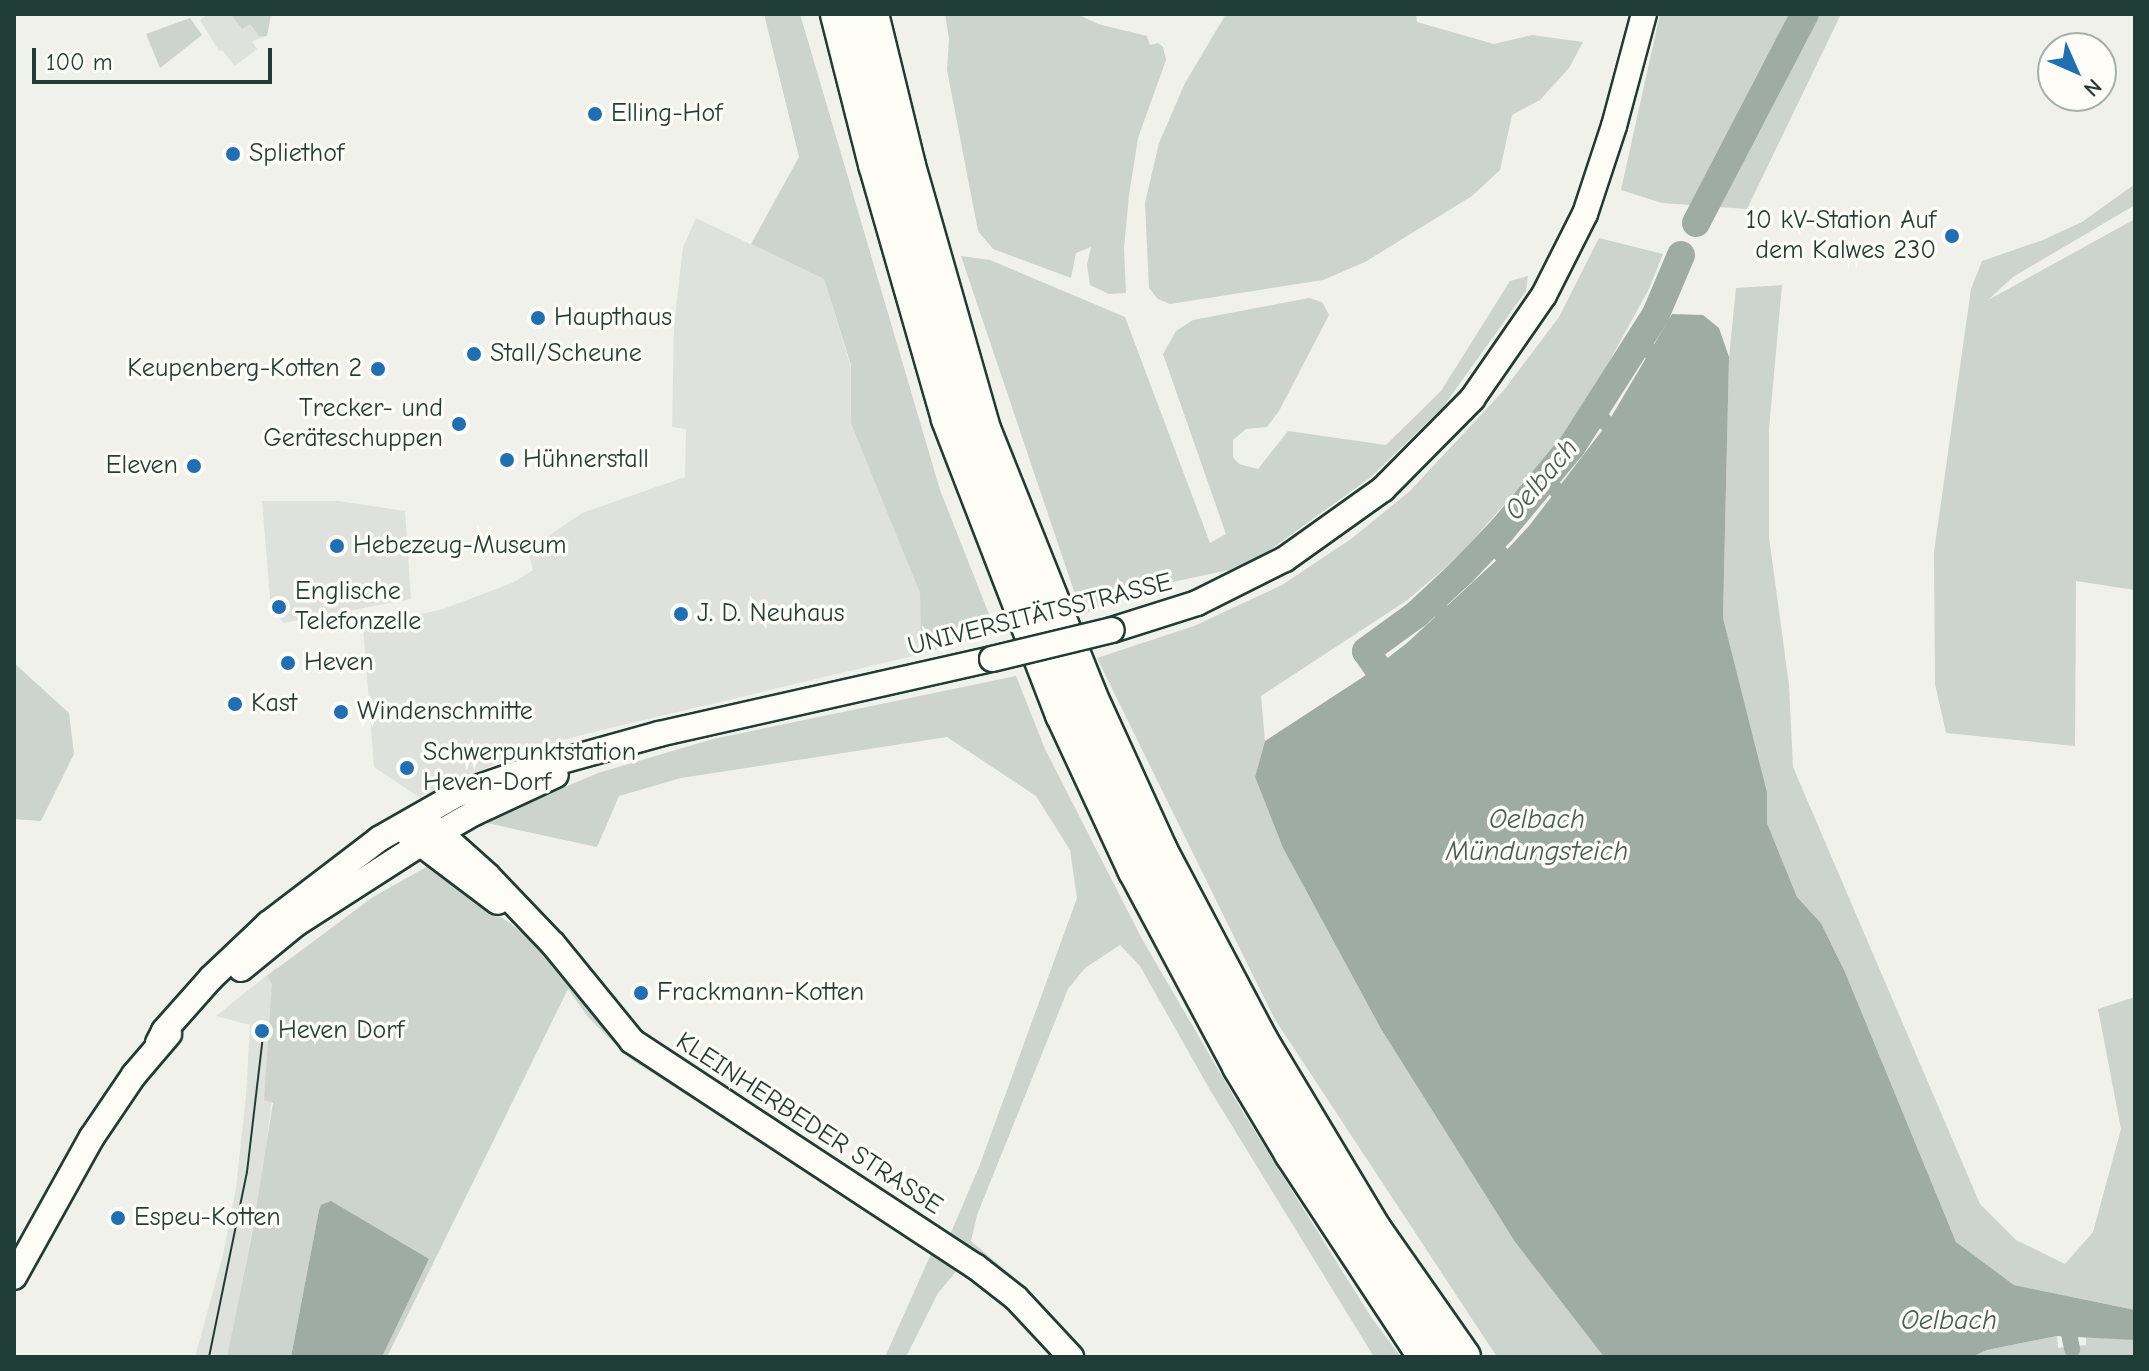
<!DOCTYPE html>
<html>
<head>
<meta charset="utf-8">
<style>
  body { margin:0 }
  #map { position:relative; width:2149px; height:1371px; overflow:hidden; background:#f0f1eb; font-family:"Comic Neue",sans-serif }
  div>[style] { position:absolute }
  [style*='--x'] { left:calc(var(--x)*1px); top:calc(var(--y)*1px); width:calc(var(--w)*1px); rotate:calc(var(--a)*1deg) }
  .built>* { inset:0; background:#dfe2dc }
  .green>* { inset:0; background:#cdd3cd }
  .water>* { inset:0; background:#9faca4 }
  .canal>* { height:16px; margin:-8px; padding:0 8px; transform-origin:8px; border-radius:8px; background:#9faca4 }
  .river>* { height:28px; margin:-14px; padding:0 14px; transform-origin:14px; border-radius:14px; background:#9faca4 }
  .roads { filter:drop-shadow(2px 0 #1f3d34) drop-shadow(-2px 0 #1f3d34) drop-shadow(0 2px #1f3d34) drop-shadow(0 -2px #1f3d34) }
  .tertiary>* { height:24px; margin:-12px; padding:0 12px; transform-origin:12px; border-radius:12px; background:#fdfcf7 }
  .motorway>* { height:36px; margin:-18px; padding:0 18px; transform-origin:18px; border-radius:18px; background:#fdfcf7 }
  .tram>* { height:2px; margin:-1px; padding:0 1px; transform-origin:1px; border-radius:1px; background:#1f3d34 }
  .bridges { filter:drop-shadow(2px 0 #1f3d34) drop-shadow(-2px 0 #1f3d34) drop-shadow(0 2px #1f3d34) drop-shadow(0 -2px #1f3d34) }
  .tertiary-bridge>* { height:24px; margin:-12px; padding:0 12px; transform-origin:12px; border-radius:12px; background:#fdfcf7 }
  .dots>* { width:22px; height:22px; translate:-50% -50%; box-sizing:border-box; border:4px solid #fdfcf7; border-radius:50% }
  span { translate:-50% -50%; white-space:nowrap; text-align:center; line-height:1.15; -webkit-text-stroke:7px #fdfcf7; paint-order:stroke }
  .poi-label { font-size:26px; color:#1f3d34 }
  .left { translate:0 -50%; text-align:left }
  .right { translate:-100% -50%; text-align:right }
  .street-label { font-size:26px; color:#1f3d34 }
  .water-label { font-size:28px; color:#455e56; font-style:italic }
  .frame { position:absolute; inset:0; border:16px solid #1f3d34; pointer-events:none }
  .north { position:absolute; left:2037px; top:32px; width:80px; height:80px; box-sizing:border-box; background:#fdfcf7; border:2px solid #a4b0a9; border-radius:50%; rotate:135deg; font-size:22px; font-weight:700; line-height:32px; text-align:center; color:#1f3d34 }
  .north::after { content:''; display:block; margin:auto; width:28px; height:36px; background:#1f6fb2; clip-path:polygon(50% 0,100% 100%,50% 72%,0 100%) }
  .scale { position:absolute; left:32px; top:48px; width:240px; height:36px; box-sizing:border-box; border:4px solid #1f3d34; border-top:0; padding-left:10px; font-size:24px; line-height:28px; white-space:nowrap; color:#1f3d34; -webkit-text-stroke:6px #fdfcf7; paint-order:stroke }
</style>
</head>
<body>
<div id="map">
  <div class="built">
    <i style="clip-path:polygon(208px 14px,271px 14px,267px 36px,252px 41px,257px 49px,235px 66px,222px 50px,219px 51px,200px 20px)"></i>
    <i style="clip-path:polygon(696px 218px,824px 279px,920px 593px,921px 654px,585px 734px,523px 752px,419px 797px,374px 767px,363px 627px,443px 609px,512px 583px,533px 570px,528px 550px,582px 513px,685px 477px,686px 429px,672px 427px,674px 326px,683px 247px)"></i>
    <i style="clip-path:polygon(262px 501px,339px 501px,405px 511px,411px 599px,284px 623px,271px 610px)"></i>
    <i style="clip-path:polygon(277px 967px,272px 1098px,263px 1176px,231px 1338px,227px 1357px,195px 1357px,223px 1255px,236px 1188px,246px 1095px,250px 1025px,216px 1016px)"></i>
  </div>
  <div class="green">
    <i style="clip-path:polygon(231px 14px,271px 14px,267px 36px,259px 36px,250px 24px,242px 29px)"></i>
    <i style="clip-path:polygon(764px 14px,800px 14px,940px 490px,996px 632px,921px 654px,920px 593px,851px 423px,851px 365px,824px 279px,751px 244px,799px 157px)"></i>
    <i style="clip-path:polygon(945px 14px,1077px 14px,1098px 24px,1147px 36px,1150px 45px,1158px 43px,1163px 47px,1166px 60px,1138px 138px,1129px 195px,1124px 248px,1126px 293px,1109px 294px,1090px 285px,1087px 265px,1091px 247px,1076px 253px,1071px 278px,993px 249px,978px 231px,947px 70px,949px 39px)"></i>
    <i style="clip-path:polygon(1226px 14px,1416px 14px,1417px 22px,1494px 44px,1532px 35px,1583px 42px,1569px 68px,1540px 100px,1512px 115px,1500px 170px,1472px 196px,1365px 262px,1323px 280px,1170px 304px,1158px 299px,1149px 288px,1145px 203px,1159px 143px,1185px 83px)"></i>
    <i style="clip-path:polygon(1660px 14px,1841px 14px,1747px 209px,1662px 203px,1621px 190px)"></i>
    <i style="clip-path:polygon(190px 18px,202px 35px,160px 68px,146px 34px)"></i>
    <i style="clip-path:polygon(2135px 184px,2135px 205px,2013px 277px,1988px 300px,2135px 219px,2135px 590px,2076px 581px,2075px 746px,1946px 733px,1935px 684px,1934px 552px,1971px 289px,1982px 261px,2043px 240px,2082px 222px)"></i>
    <i style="clip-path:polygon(1599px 238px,1663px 254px,1649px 289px,1595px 387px,1557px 444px,1458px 557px,1406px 601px,1261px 696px,1265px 741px,1255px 777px,1283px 848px,1381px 1029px,1515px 1242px,1604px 1357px,1497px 1357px,1274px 1018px,1097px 658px,1194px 626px,1282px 585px,1351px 539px,1410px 491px,1504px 390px,1559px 317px)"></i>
    <i style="clip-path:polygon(961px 256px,990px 260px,1125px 317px,1210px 543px,1226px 534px,1163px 354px,1176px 331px,1193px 320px,1309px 298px,1322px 302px,1329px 315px,1279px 411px,1267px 427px,1246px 429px,1233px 440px,1233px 457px,1239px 464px,1258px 469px,1288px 431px,1386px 445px,1441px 391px,1510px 281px,1528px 276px,1526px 291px,1443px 407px,1371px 477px,1256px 560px,1229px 570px,1125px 592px,1082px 615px)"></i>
    <i style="clip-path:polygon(1782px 285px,1769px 429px,1769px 537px,1789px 685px,1793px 767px,1980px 1204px,2016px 1240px,2065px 1264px,2093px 1232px,2121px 1129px,2098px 1009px,2135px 997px,2135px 1310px,2014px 1285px,1956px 1242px,1845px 972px,1821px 923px,1797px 897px,1767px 823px,1767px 792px,1723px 618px,1729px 357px,1736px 288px)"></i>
    <i style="clip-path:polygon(14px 663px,69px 713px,74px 754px,41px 821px,14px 819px)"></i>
    <i style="clip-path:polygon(1016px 676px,1045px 749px,1142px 939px,1244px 1114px,1371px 1317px,1401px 1357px,1374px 1357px,1210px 1090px,1140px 966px,1120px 945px,1085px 968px,1068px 989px,977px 1215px,971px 1241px,1025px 1287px,1088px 1357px,1055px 1357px,1012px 1312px,958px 1269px,938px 1293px,906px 1357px,885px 1357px,931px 1254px,629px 1058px,588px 1017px,568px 989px,387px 1357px,382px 1357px,429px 1259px,319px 1210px,291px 1357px,227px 1357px,253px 1229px,273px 1103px,264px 1100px,272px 984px,267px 976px,373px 897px,428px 866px,549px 951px,652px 1048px,949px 1237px,979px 1167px,1077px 898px,1070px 850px,1036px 796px,947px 737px,681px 778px,619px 796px,597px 847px,482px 822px,598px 773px,713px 739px)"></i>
    <i style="clip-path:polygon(2086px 1335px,2135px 1340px,2135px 1357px,1972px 1357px,1987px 1350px,2057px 1336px,2058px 1348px,2086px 1345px)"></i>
  </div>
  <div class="water">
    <i style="clip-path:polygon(1672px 314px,1703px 315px,1719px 328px,1729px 357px,1723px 618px,1767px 792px,1767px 823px,1797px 897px,1821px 923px,1845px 972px,1956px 1242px,2014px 1285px,2135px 1310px,2135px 1340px,2057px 1336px,1987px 1350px,1972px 1357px,1604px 1357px,1515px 1242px,1381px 1029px,1283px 848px,1255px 777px,1265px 741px,1363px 677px,1407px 643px,1502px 555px,1529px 526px,1607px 424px)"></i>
    <i style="clip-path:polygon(331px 1201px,429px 1259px,382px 1357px,291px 1357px,319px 1210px,321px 1205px)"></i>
  </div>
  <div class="canal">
    <i style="--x:1638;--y:342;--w:18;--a:38"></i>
    <i style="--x:1596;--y:412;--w:16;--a:47"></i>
    <i style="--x:1546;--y:479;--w:16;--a:47"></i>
    <i style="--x:1490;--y:543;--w:17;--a:45"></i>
    <i style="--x:1432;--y:600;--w:17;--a:50"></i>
    <i style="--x:2066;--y:1320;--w:30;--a:78"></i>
  </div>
  <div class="river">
    <i style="--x:1696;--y:223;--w:236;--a:-62.5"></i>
    <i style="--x:1377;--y:667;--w:19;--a:-125"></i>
    <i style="--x:1366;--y:651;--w:63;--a:-36"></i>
    <i style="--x:1417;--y:614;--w:63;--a:-43.1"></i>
    <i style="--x:1463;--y:571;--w:57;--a:-46.4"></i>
    <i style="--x:1502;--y:530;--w:109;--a:-50.2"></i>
    <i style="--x:1572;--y:446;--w:156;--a:-57.5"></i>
    <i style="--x:1656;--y:314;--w:64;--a:-67"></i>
  </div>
  <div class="roads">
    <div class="tertiary">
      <i style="--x:1112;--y:630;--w:89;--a:-17.6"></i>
      <i style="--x:1197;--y:603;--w:98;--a:-26.6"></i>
      <i style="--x:1285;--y:559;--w:120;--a:-35.5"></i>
      <i style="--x:1383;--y:489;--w:127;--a:-45.3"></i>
      <i style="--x:1472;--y:399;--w:126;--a:-55.3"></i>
      <i style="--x:1544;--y:295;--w:91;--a:-63.2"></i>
      <i style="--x:1585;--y:214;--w:93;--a:-71.8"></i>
      <i style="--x:1614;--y:126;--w:116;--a:-75"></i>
      <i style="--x:429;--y:823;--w:79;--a:41.9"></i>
      <i style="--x:488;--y:876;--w:94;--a:46.3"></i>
      <i style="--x:553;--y:944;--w:125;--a:50.8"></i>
      <i style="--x:632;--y:1041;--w:410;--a:33.3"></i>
      <i style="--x:975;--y:1266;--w:52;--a:38"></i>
      <i style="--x:1016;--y:1298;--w:81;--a:47"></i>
      <i style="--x:409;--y:835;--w:111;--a:37"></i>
      <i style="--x:241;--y:969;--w:71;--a:-39.3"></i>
      <i style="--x:296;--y:924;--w:148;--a:-32.8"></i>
      <i style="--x:420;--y:844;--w:62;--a:-29.9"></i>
      <i style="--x:474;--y:813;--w:90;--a:-24.9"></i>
      <i style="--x:158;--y:1043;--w:13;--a:-63"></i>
      <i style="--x:164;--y:1031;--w:71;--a:-48.4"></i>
      <i style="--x:211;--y:978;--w:79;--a:-43.5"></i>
      <i style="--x:268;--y:924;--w:140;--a:-37.4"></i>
      <i style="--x:379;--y:839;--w:89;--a:-29.7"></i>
      <i style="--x:456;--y:795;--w:70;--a:-19.2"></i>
      <i style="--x:522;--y:772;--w:142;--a:-15.5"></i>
      <i style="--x:659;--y:734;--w:341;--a:-12.7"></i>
      <i style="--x:14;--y:1277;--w:160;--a:-60.9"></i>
      <i style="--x:92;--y:1137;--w:75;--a:-55.9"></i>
      <i style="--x:134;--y:1075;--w:54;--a:-49.5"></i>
    </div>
    <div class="motorway">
      <i style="--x:839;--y:14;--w:155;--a:75.8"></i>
      <i style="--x:877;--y:164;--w:265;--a:74"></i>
      <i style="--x:950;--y:419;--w:316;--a:68.9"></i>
      <i style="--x:1064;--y:714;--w:171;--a:65.1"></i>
      <i style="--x:1136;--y:869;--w:223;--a:61.9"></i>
      <i style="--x:1241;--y:1066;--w:101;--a:59.1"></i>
      <i style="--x:1293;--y:1153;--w:244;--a:56.7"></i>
      <i style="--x:870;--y:14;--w:156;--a:76.3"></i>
      <i style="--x:907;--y:166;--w:277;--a:74.1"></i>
      <i style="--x:983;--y:432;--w:283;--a:68.2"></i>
      <i style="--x:1088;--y:695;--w:171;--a:65.5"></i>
      <i style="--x:1159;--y:851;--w:216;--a:62.1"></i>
      <i style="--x:1260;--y:1042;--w:219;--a:59"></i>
      <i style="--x:1373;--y:1230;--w:155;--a:55"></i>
    </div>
  </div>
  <div class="tram">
    <i style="--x:209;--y:1357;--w:189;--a:-78.4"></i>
    <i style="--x:247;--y:1172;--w:146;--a:-83.3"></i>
  </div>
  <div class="bridges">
    <div class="tertiary-bridge">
      <i style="--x:992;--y:659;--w:123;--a:-13.6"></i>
    </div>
  </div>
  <div class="dots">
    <i style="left:595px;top:114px;background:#1f6fb2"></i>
    <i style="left:233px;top:154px;background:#1f6fb2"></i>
    <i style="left:1952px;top:236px;background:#1f6fb2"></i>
    <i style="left:538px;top:318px;background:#1f6fb2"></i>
    <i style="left:474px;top:354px;background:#1f6fb2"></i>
    <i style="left:378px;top:369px;background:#1f6fb2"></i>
    <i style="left:459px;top:424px;background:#1f6fb2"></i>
    <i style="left:507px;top:460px;background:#1f6fb2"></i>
    <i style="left:194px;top:466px;background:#1f6fb2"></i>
    <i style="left:337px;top:546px;background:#1f6fb2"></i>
    <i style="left:279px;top:607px;background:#1f6fb2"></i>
    <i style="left:681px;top:614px;background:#1f6fb2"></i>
    <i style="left:288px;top:663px;background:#1f6fb2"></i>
    <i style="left:235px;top:704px;background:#1f6fb2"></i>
    <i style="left:341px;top:712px;background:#1f6fb2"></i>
    <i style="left:407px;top:768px;background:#1f6fb2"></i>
    <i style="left:641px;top:993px;background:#1f6fb2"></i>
    <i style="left:262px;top:1031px;background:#1f6fb2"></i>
    <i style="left:118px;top:1218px;background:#1f6fb2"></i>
  </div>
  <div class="poi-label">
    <span class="left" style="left:611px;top:114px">Elling-Hof</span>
    <span class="left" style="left:249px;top:154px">Spliethof</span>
    <span class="right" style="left:1936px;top:236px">10 kV-Station Auf<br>dem Kalwes 230</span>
    <span class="left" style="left:554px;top:318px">Haupthaus</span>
    <span class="left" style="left:490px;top:354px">Stall/Scheune</span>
    <span class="right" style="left:362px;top:369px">Keupenberg-Kotten 2</span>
    <span class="right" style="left:443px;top:424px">Trecker- und<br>Geräteschuppen</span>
    <span class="left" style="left:523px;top:460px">Hühnerstall</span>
    <span class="right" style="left:178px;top:466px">Eleven</span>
    <span class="left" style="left:353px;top:546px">Hebezeug-Museum</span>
    <span class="left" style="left:295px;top:607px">Englische<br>Telefonzelle</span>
    <span class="left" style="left:697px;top:614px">J. D. Neuhaus</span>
    <span class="left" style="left:304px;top:663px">Heven</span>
    <span class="left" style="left:251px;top:704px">Kast</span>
    <span class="left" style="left:357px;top:712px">Windenschmitte</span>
    <span class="left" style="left:423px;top:768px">Schwerpunktstation<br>Heven-Dorf</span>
    <span class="left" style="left:657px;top:993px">Frackmann-Kotten</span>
    <span class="left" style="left:278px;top:1031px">Heven Dorf</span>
    <span class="left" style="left:134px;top:1218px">Espeu-Kotten</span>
  </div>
  <div class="street-label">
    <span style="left:1040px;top:615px;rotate:-14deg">UNIVERSITÄTSSTRASSE</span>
    <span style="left:809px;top:1124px;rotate:33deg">KLEINHERBEDER STRASSE</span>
  </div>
  <div class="water-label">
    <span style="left:1541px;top:479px;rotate:-50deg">Oelbach</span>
    <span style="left:1537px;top:835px">Oelbach<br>Mündungsteich</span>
    <span style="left:1949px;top:1320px">Oelbach</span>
  </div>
  <div class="frame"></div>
  <div class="north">N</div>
  <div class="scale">100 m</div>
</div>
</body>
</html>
